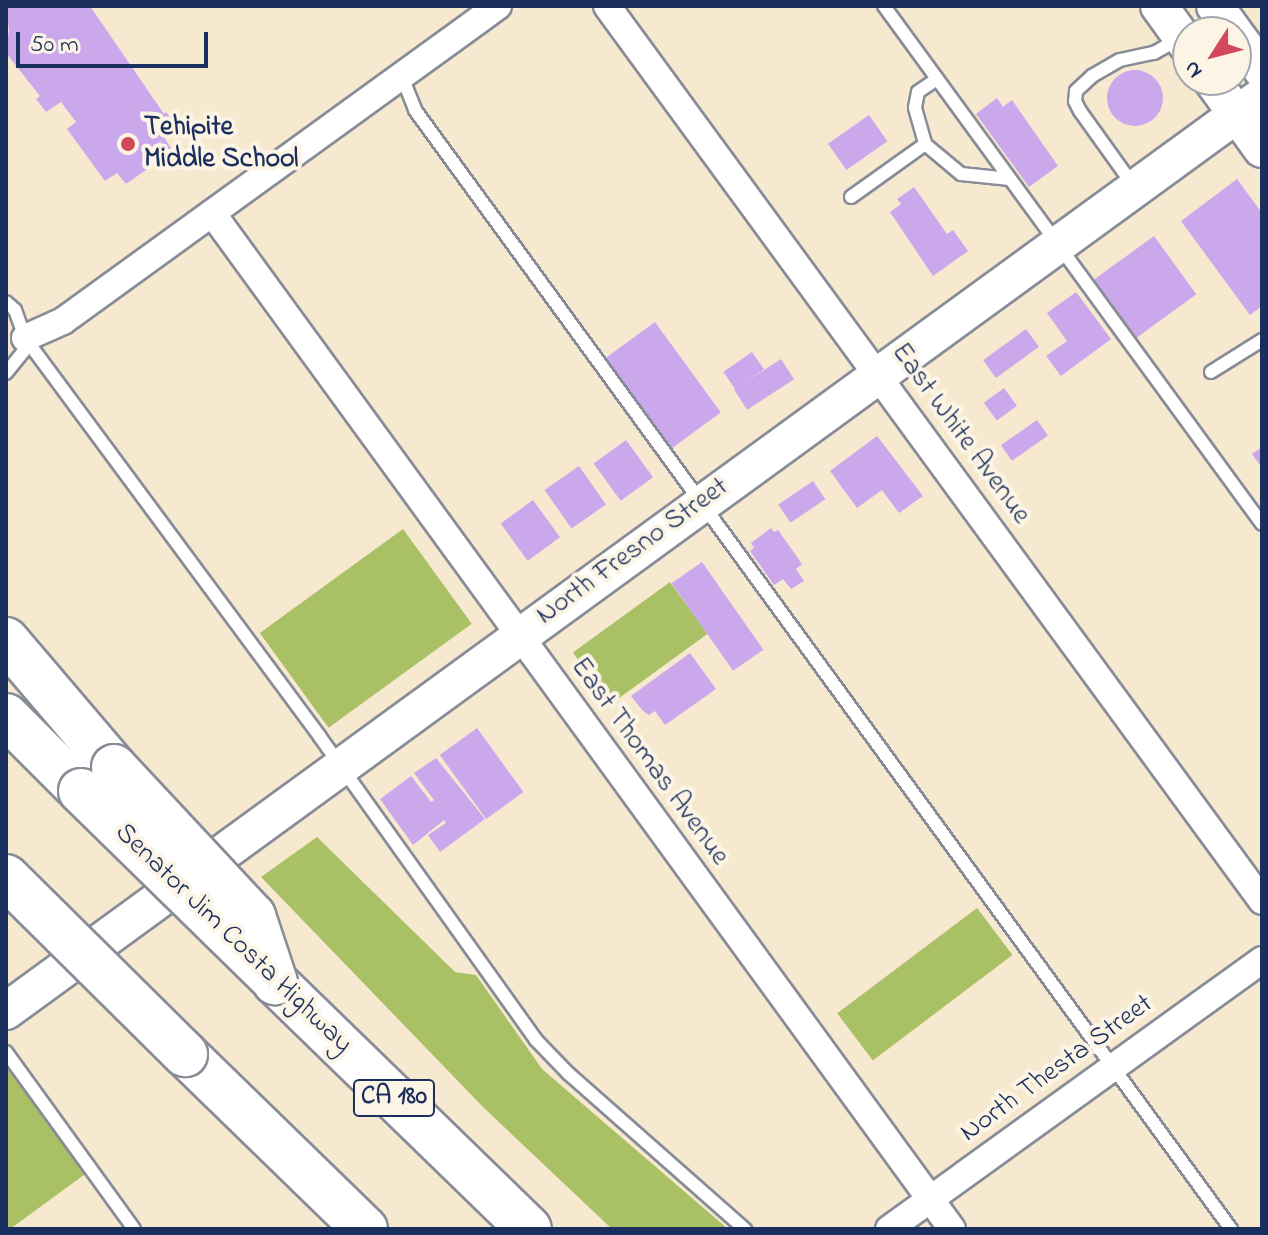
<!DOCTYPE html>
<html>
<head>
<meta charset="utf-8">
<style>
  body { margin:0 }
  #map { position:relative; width:1268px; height:1235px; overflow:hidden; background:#f6e9d0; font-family:"Indie Flower",sans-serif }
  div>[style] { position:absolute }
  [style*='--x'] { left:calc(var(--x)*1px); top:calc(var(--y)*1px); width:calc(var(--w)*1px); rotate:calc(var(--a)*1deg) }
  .green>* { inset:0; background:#aac065; transform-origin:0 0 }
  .building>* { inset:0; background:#cba7ec; transform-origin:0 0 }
  .round { border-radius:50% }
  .roads { filter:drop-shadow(2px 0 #888c97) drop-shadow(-2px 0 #888c97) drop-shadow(0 2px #888c97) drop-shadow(0 -2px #888c97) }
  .service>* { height:12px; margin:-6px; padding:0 6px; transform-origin:6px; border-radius:6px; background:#fff }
  .minor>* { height:26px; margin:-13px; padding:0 13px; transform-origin:13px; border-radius:13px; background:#fff }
  .secondary>* { height:36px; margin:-18px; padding:0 18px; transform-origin:18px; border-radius:18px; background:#fff }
  .motorway>* { height:44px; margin:-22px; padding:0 22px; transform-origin:22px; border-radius:22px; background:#fff }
  .bridges { filter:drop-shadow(2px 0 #888c97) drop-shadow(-2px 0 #888c97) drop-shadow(0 2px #888c97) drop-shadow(0 -2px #888c97) }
  .motorway-bridge>* { height:44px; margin:-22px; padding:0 22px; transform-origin:22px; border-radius:22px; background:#fff }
  .dots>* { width:22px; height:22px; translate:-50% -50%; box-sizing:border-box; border:4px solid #fcf5e5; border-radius:50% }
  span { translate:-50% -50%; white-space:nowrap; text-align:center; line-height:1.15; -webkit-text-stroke:8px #fcf5e5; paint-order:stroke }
  .shield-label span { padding:2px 6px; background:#fcf5e5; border:2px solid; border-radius:6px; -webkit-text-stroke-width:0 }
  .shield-label { font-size:26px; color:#1b2f5e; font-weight:700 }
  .poi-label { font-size:28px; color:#1b2f5e; font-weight:700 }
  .left { translate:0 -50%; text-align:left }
  .street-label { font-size:28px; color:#1b2f5e }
  .frame { position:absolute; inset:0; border:8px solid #1b2f5e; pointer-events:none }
  .north { position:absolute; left:1172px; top:16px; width:80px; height:80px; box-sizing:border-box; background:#fcf5e5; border:2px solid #a2a6af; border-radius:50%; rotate:234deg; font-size:22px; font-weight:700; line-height:32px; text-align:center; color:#1b2f5e }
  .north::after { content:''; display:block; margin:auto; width:28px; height:36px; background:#d1495b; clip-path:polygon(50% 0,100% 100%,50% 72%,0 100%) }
  .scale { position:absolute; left:16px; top:32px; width:192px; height:36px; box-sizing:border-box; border:4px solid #1b2f5e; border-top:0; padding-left:10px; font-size:24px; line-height:28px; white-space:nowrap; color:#1b2f5e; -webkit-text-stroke:6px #fcf5e5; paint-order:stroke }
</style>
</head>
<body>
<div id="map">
  <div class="green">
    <i style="left:403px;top:529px;width:117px;height:177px;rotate:54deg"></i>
    <i style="left:670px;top:582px;width:64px;height:120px;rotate:54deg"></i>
    <i style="clip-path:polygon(317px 837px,455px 972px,476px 975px,542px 1069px,728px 1229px,612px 1229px,483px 1107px,261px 877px)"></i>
    <i style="left:977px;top:908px;width:59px;height:175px;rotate:53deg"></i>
    <i style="clip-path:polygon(6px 1059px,88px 1172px,10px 1229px,6px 1229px)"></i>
  </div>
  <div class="building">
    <i style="clip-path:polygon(6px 6px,90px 6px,164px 114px,166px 112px,179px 129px,165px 139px,173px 151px,126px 184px,117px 173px,105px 181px,67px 129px,76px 122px,61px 102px,46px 112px,36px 99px,40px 96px,6px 53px,9px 30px)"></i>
    <i class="round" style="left:1107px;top:70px;width:56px;height:56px"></i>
    <i style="clip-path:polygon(997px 98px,1003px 107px,1012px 100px,1058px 166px,1029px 187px,976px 114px)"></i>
    <i style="left:869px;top:115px;width:32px;height:50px;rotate:55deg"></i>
    <i style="clip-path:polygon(1237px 179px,1262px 213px,1262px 306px,1250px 315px,1181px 221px)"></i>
    <i style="clip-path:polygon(914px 187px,947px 234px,953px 230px,968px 251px,933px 276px,890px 212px,901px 204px,897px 199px)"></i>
    <i style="left:1154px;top:236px;width:72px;height:74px;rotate:54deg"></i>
    <i style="clip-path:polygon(1076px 292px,1111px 339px,1061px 376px,1046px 356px,1067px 341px,1047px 313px)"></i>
    <i style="left:655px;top:322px;width:112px;height:62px;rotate:54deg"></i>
    <i style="left:1026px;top:329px;width:22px;height:53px;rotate:54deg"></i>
    <i style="left:752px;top:352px;width:21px;height:35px;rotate:55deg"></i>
    <i style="left:781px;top:359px;width:24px;height:56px;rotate:57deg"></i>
    <i style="left:1004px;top:388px;width:22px;height:25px;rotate:54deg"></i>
    <i style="left:1037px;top:420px;width:19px;height:44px;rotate:55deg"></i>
    <i style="clip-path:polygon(877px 436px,923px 496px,899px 513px,882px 490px,857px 508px,830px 471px)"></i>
    <i style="left:626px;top:440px;width:46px;height:40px;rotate:54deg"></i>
    <i style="clip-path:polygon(1262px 447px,1262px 468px,1252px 454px)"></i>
    <i style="left:579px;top:466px;width:47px;height:42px;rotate:55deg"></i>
    <i style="left:813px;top:481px;width:22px;height:42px;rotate:56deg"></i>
    <i style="left:533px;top:500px;width:46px;height:40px;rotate:54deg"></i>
    <i style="clip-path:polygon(771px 528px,774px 532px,778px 530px,802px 564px,796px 569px,804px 581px,791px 589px,783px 579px,774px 585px,750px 551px,754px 548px,751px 543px)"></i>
    <i style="left:702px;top:562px;width:107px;height:37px;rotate:55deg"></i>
    <i style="clip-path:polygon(690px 653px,716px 689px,665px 725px,655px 711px,649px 715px,643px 711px,631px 696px)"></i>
    <i style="left:477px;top:728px;width:79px;height:46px;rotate:54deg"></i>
    <i style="clip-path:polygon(436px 758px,485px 819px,440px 852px,428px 835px,446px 823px,444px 820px,413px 845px,380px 799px,411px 776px,431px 802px,434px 800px,414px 773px)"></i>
  </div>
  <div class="roads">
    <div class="service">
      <i style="--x:884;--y:6;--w:641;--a:53.88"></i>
      <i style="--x:402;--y:77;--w:35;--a:68"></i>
      <i style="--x:415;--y:110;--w:1385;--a:53.9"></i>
      <i style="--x:937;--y:79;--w:23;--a:146"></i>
      <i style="--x:918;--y:92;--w:16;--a:101"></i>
      <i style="--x:915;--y:108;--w:37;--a:74"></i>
      <i style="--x:925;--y:144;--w:47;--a:39.8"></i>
      <i style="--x:961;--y:174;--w:49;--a:5.8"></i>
      <i style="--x:1133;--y:185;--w:91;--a:-125.6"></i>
      <i style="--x:1080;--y:111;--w:11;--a:-117"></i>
      <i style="--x:1075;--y:101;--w:10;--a:-84"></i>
      <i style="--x:1076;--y:91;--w:22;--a:-43"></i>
      <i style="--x:1092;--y:76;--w:32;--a:-30"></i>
      <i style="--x:1120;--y:60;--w:35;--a:-12"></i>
      <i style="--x:1154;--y:53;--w:28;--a:-30"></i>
      <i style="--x:851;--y:197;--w:91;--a:-35.6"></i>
      <i style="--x:6;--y:302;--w:12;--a:42"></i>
      <i style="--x:15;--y:310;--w:30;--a:70"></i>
      <i style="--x:25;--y:338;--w:14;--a:98"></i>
      <i style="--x:23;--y:352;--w:27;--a:129"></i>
      <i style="--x:25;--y:338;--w:496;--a:53.5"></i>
      <i style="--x:320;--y:737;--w:372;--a:54.5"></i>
      <i style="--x:536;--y:1040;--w:47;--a:45.9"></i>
      <i style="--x:569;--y:1074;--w:235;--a:41.4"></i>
      <i style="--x:1211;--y:372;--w:60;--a:-32.1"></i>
      <i style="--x:6;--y:1052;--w:218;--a:54.1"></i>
    </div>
    <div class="minor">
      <i style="--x:607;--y:6;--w:1109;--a:53.8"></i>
      <i style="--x:212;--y:213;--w:1257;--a:53.93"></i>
      <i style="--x:25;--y:338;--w:42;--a:-24.1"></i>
      <i style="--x:63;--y:321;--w:537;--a:-35.91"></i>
      <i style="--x:889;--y:1229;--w:460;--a:-35.8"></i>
    </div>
    <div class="secondary">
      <i style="--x:1159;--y:6;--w:49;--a:54.1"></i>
      <i style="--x:1215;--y:6;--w:32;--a:54"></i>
      <i style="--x:1236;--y:35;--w:44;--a:53.4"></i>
      <i style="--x:1212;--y:80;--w:85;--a:54.1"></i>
      <i style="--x:6;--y:1011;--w:1554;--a:-36.07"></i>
    </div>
    <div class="motorway">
      <i style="--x:6;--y:640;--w:167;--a:49.6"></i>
      <i style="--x:6;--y:716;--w:106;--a:45"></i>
      <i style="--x:275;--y:982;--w:354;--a:44.2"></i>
      <i style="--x:185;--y:1054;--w:251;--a:44.2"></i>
    </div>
  </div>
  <div class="bridges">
    <div class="motorway-bridge">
      <i style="--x:114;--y:767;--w:204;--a:47"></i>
      <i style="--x:253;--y:916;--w:70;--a:71.6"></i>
      <i style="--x:81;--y:791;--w:266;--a:44.4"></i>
      <i style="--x:6;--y:877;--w:252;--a:44.7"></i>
    </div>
  </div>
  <div class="dots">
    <i style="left:128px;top:144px;background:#d1495b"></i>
  </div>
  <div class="shield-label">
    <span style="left:394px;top:1098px">CA 180</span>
  </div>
  <div class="poi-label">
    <span class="left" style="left:144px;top:144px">Tehipite<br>Middle School</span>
  </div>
  <div class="street-label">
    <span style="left:960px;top:434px;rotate:54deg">East White Avenue</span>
    <span style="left:633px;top:552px;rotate:-36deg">North Fresno Street</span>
    <span style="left:649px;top:762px;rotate:54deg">East Thomas Avenue</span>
    <span style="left:233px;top:939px;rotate:44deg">Senator Jim Costa Highway</span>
    <span style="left:1057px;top:1069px;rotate:-36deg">North Thesta Street</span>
  </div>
  <div class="frame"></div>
  <div class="north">N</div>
  <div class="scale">50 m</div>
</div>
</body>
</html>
